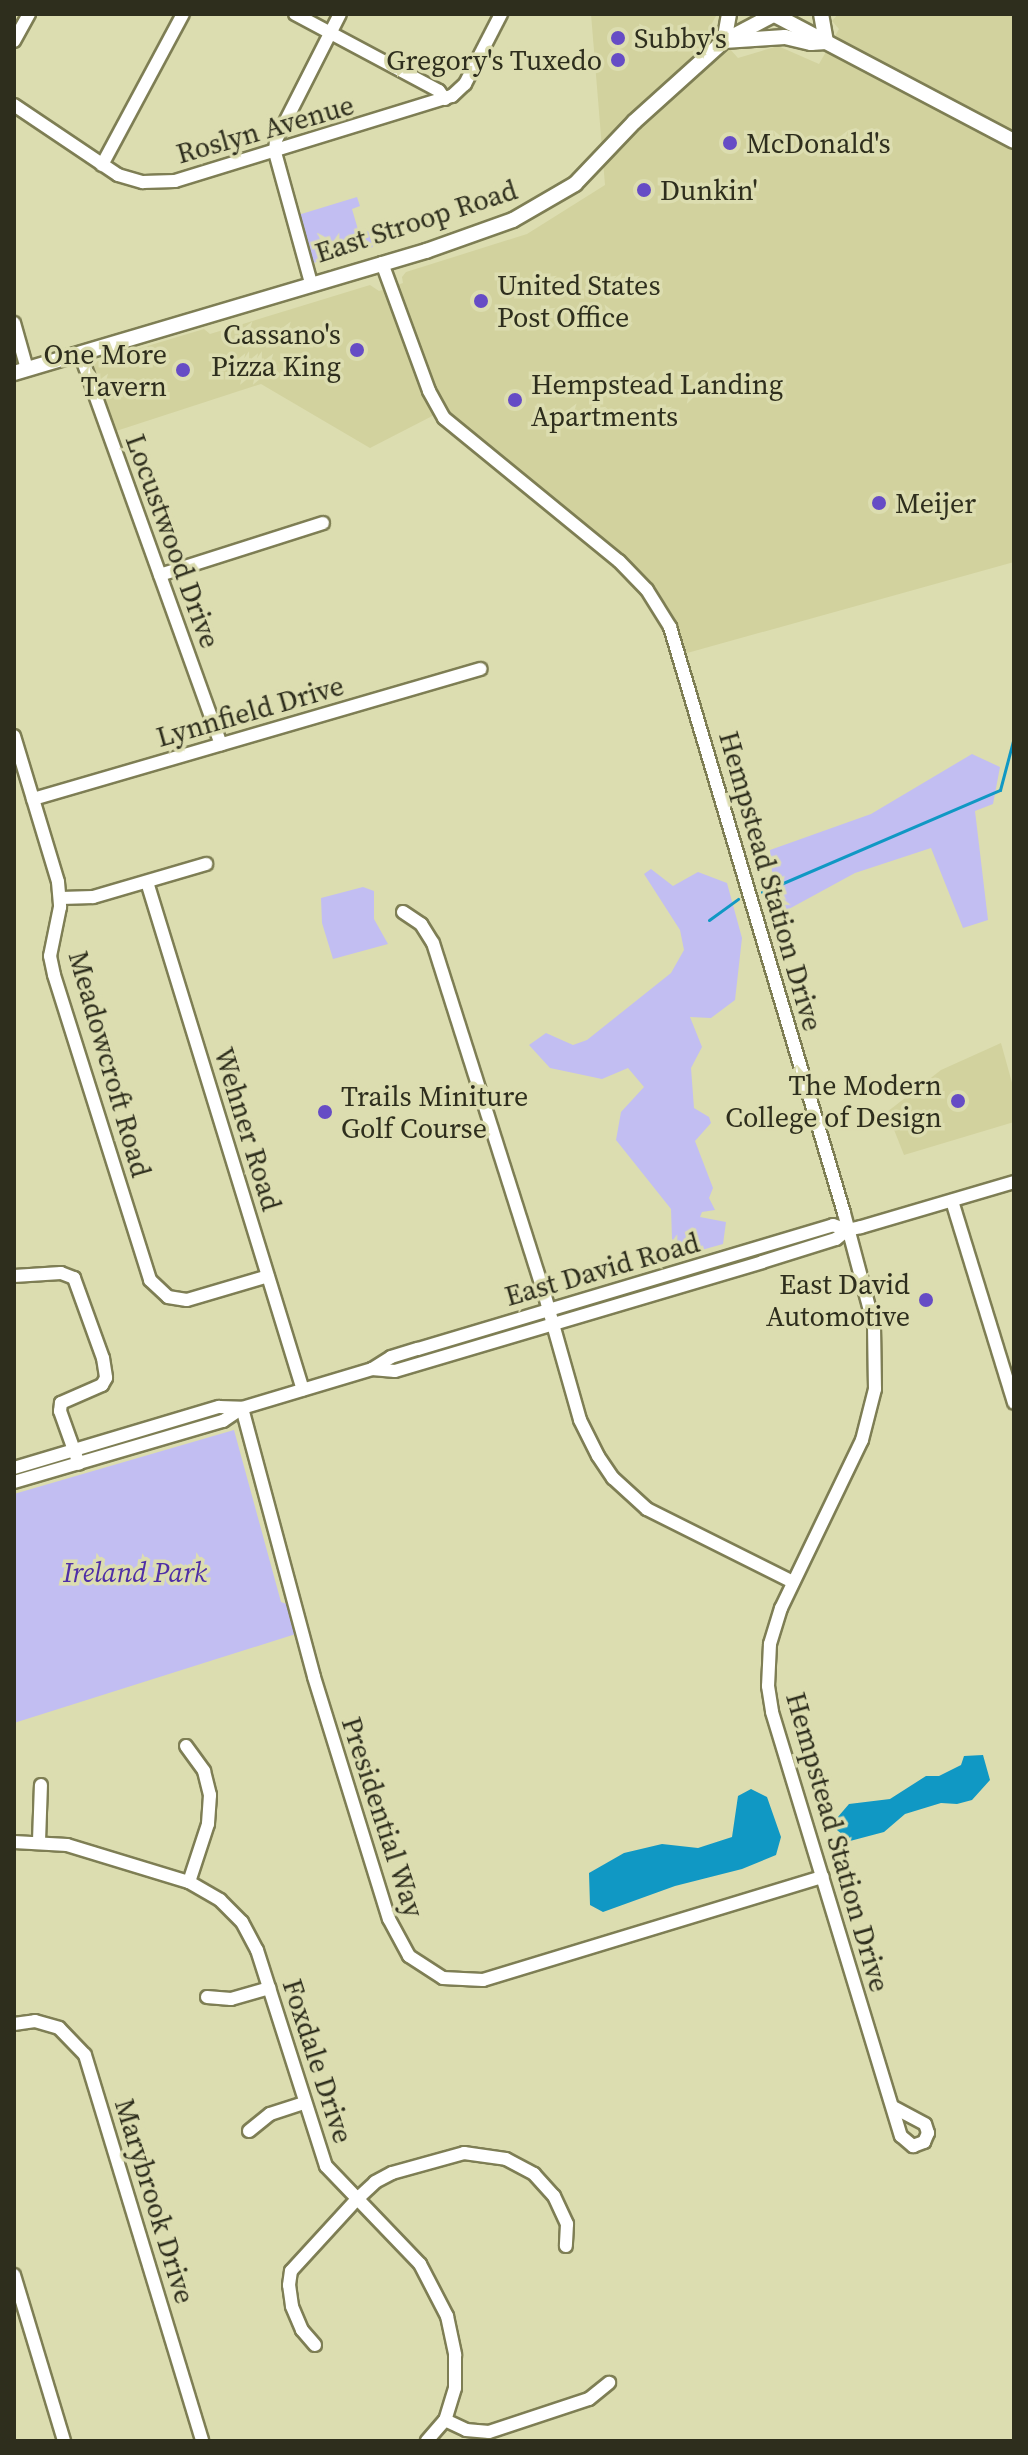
<!DOCTYPE html>
<html>
<head>
<meta charset="utf-8">
<style>
  body { margin:0 }
  #map { position:relative; width:1028px; height:2455px; overflow:hidden; background:#dcddb0; font-family:"Source Serif 4",serif }
  div>[style] { position:absolute }
  [style*='--x'] { left:calc(var(--x)*1px); top:calc(var(--y)*1px); width:calc(var(--w)*1px); rotate:calc(var(--a)*1deg) }
  .built>* { inset:0; background:#d2d29e }
  .green>* { inset:0; background:#c2bef2 }
  .water>* { inset:0; background:#1098c4 }
  .stream>* { height:3px; margin:-1.5px; padding:0 1.5px; transform-origin:1.5px; border-radius:1.5px; background:#1098c4 }
  .roads { filter:drop-shadow(2px 0 #7e7e54) drop-shadow(-2px 0 #7e7e54) drop-shadow(0 2px #7e7e54) drop-shadow(0 -2px #7e7e54) }
  .minor>* { height:12px; margin:-6px; padding:0 6px; transform-origin:6px; border-radius:6px; background:#fff }
  .major>* { height:14px; margin:-7px; padding:0 7px; transform-origin:7px; border-radius:7px; background:#fff }
  .dots>* { width:22px; height:22px; translate:-50% -50%; box-sizing:border-box; border:4px solid #dcddb0; border-radius:50% }
  span { translate:-50% -50%; white-space:nowrap; text-align:center; line-height:1.15; -webkit-text-stroke:7px #dcddb0; paint-order:stroke }
  .poi-label { font-size:28px; color:#2e2e1d }
  .left { translate:0 -50%; text-align:left }
  .right { translate:-100% -50%; text-align:right }
  .street-label { font-size:28px; color:#2e2e1d }
  .park-label { font-size:28px; color:#4e2ea7; font-style:italic }
  .frame { position:absolute; inset:0; border:16px solid #2e2e1d; pointer-events:none }
</style>
</head>
<body>
<div id="map">
  <div class="built">
    <i style="clip-path:polygon(591px 14px,717px 14px,710px 27px,738px 58px,778px 46px,819px 64px,839px 29px,832px 21px,838px 14px,1014px 14px,1014px 562px,680px 655px,636px 577px,440px 412px,370px 448px,261px 384px,113px 432px,91px 363px,204px 329px,210px 334px,370px 285px,379px 291px,403px 283px,402px 277px,406px 272px,527px 234px,605px 185px)"></i>
    <i style="clip-path:polygon(1001px 1043px,1014px 1090px,1014px 1122px,904px 1155px,887px 1112px,941px 1070px)"></i>
  </div>
  <div class="green">
    <i style="clip-path:polygon(357px 197px,360px 206px,352px 209px,359px 233px,368px 231px,373px 247px,313px 263px,298px 215px)"></i>
    <i style="clip-path:polygon(972px 754px,1000px 767px,993px 804px,975px 811px,988px 920px,963px 928px,931px 848px,855px 873px,776px 916px,770px 850px,871px 814px)"></i>
    <i style="clip-path:polygon(651px 869px,673px 886px,698px 872px,727px 883px,742px 938px,735px 1000px,711px 1018px,690px 1017px,702px 1047px,691px 1068px,694px 1108px,709px 1117px,711px 1123px,695px 1141px,713px 1188px,709px 1198px,715px 1210px,702px 1212px,700px 1217px,726px 1222px,723px 1244px,691px 1253px,672px 1239px,671px 1209px,616px 1140px,621px 1112px,644px 1087px,628px 1068px,602px 1079px,550px 1068px,529px 1045px,546px 1033px,573px 1045px,587px 1040px,671px 973px,684px 950px,680px 930px,644px 874px)"></i>
    <i style="clip-path:polygon(363px 887px,374px 891px,374px 919px,388px 944px,333px 959px,322px 923px,321px 898px)"></i>
    <i style="clip-path:polygon(234px 1430px,281px 1602px,295px 1607px,302px 1632px,14px 1723px,14px 1494px)"></i>
  </div>
  <div class="water">
    <i style="clip-path:polygon(983px 1755px,990px 1780px,972px 1800px,957px 1804px,941px 1803px,905px 1814px,884px 1832px,850px 1841px,831px 1825px,849px 1804px,890px 1799px,926px 1776px,939px 1776px,961px 1765px,964px 1756px)"></i>
    <i style="clip-path:polygon(751px 1789px,767px 1797px,781px 1837px,776px 1855px,742px 1869px,675px 1886px,603px 1912px,590px 1905px,589px 1873px,624px 1853px,662px 1844px,698px 1848px,732px 1837px,738px 1796px)"></i>
  </div>
  <div class="stream">
    <i style="--x:762;--y:892;--w:259;--a:-23.2"></i>
    <i style="--x:1000;--y:790;--w:55;--a:-75.2"></i>
    <i style="--x:709;--y:920;--w:36;--a:-36"></i>
  </div>
  <div class="roads">
    <div class="minor">
      <i style="--x:295;--y:14;--w:163;--a:28.1"></i>
      <i style="--x:439;--y:91;--w:10;--a:53"></i>
      <i style="--x:14;--y:41;--w:31;--a:-61"></i>
      <i style="--x:14;--y:105;--w:125;--a:33.9"></i>
      <i style="--x:118;--y:175;--w:26;--a:16"></i>
      <i style="--x:143;--y:182;--w:32;--a:-2"></i>
      <i style="--x:175;--y:181;--w:290;--a:-17.1"></i>
      <i style="--x:452;--y:96;--w:18;--a:-43"></i>
      <i style="--x:465;--y:84;--w:79;--a:-62.8"></i>
      <i style="--x:102;--y:165;--w:171;--a:-61.8"></i>
      <i style="--x:382;--y:263;--w:136;--a:69.8"></i>
      <i style="--x:429;--y:391;--w:31;--a:61"></i>
      <i style="--x:444;--y:418;--w:226;--a:39.3"></i>
      <i style="--x:619;--y:561;--w:40;--a:46"></i>
      <i style="--x:647;--y:590;--w:44;--a:58.1"></i>
      <i style="--x:670;--y:627;--w:611;--a:73.46"></i>
      <i style="--x:844;--y:1213;--w:117;--a:75.1"></i>
      <i style="--x:874;--y:1326;--w:63;--a:89.1"></i>
      <i style="--x:875;--y:1389;--w:53;--a:104.3"></i>
      <i style="--x:862;--y:1440;--w:187;--a:115.7"></i>
      <i style="--x:781;--y:1608;--w:38;--a:107"></i>
      <i style="--x:770;--y:1644;--w:42;--a:92.7"></i>
      <i style="--x:768;--y:1686;--w:26;--a:81"></i>
      <i style="--x:772;--y:1712;--w:443;--a:73.1"></i>
      <i style="--x:901;--y:2136;--w:16;--a:40"></i>
      <i style="--x:913;--y:2146;--w:12;--a:-20"></i>
      <i style="--x:924;--y:2142;--w:10;--a:-66"></i>
      <i style="--x:928;--y:2133;--w:9;--a:-108"></i>
      <i style="--x:925;--y:2124;--w:36;--a:-152"></i>
      <i style="--x:311;--y:283;--w:136;--a:-105.4"></i>
      <i style="--x:275;--y:152;--w:12;--a:-85"></i>
      <i style="--x:276;--y:140;--w:141;--a:-63.1"></i>
      <i style="--x:14;--y:323;--w:48;--a:74.2"></i>
      <i style="--x:80;--y:353;--w:416;--a:70.2"></i>
      <i style="--x:160;--y:575;--w:171;--a:-17.7"></i>
      <i style="--x:14;--y:736;--w:152;--a:73.2"></i>
      <i style="--x:58;--y:882;--w:25;--a:85"></i>
      <i style="--x:60;--y:907;--w:50;--a:101.5"></i>
      <i style="--x:50;--y:956;--w:19;--a:78"></i>
      <i style="--x:54;--y:975;--w:320;--a:72.5"></i>
      <i style="--x:150;--y:1280;--w:25;--a:43"></i>
      <i style="--x:168;--y:1297;--w:19;--a:9"></i>
      <i style="--x:187;--y:1300;--w:84;--a:-16.5"></i>
      <i style="--x:33;--y:799;--w:466;--a:-16.2"></i>
      <i style="--x:147;--y:882;--w:531;--a:72.93"></i>
      <i style="--x:61;--y:898;--w:32;--a:-2"></i>
      <i style="--x:93;--y:897;--w:118;--a:-16.3"></i>
      <i style="--x:403;--y:912;--w:22;--a:34"></i>
      <i style="--x:421;--y:924;--w:22;--a:58"></i>
      <i style="--x:433;--y:943;--w:370;--a:72.4"></i>
      <i style="--x:545;--y:1296;--w:129;--a:74.2"></i>
      <i style="--x:580;--y:1420;--w:40;--a:63.4"></i>
      <i style="--x:598;--y:1456;--w:27;--a:56"></i>
      <i style="--x:613;--y:1478;--w:46;--a:42.4"></i>
      <i style="--x:647;--y:1509;--w:163;--a:26.6"></i>
      <i style="--x:952;--y:1201;--w:211;--a:72.9"></i>
      <i style="--x:14;--y:1276;--w:47;--a:-3.7"></i>
      <i style="--x:61;--y:1273;--w:14;--a:21"></i>
      <i style="--x:74;--y:1278;--w:85;--a:70.1"></i>
      <i style="--x:103;--y:1358;--w:20;--a:81"></i>
      <i style="--x:106;--y:1378;--w:8;--a:120"></i>
      <i style="--x:102;--y:1385;--w:45;--a:156.3"></i>
      <i style="--x:61;--y:1403;--w:8;--a:97"></i>
      <i style="--x:60;--y:1411;--w:56;--a:70.3"></i>
      <i style="--x:372;--y:1369;--w:23;--a:5"></i>
      <i style="--x:395;--y:1371;--w:383;--a:-16.5"></i>
      <i style="--x:762;--y:1262;--w:77;--a:-17.3"></i>
      <i style="--x:836;--y:1239;--w:14;--a:-39"></i>
      <i style="--x:242;--y:1408;--w:278;--a:75"></i>
      <i style="--x:314;--y:1677;--w:253;--a:72.8"></i>
      <i style="--x:389;--y:1919;--w:42;--a:61.6"></i>
      <i style="--x:409;--y:1956;--w:40;--a:32.9"></i>
      <i style="--x:443;--y:1978;--w:40;--a:2.9"></i>
      <i style="--x:483;--y:1980;--w:355;--a:-16.9"></i>
      <i style="--x:14;--y:1468;--w:214;--a:-16.6"></i>
      <i style="--x:219;--y:1407;--w:23;--a:2"></i>
      <i style="--x:14;--y:1482;--w:218;--a:-16.3"></i>
      <i style="--x:223;--y:1421;--w:23;--a:-34"></i>
      <i style="--x:242;--y:1408;--w:136;--a:-16.7"></i>
      <i style="--x:372;--y:1369;--w:22;--a:-32"></i>
      <i style="--x:391;--y:1357;--w:28;--a:-17"></i>
      <i style="--x:418;--y:1349;--w:433;--a:-16.6"></i>
      <i style="--x:833;--y:1225;--w:15;--a:20"></i>
      <i style="--x:847;--y:1230;--w:14;--a:-12"></i>
      <i style="--x:861;--y:1227;--w:159;--a:-16.4"></i>
      <i style="--x:186;--y:1746;--w:31;--a:54"></i>
      <i style="--x:204;--y:1771;--w:25;--a:76"></i>
      <i style="--x:210;--y:1795;--w:29;--a:94"></i>
      <i style="--x:208;--y:1824;--w:61;--a:108.1"></i>
      <i style="--x:39;--y:1841;--w:56;--a:-88"></i>
      <i style="--x:14;--y:1842;--w:53;--a:3.2"></i>
      <i style="--x:67;--y:1845;--w:127;--a:16.9"></i>
      <i style="--x:189;--y:1882;--w:36;--a:30"></i>
      <i style="--x:220;--y:1900;--w:31;--a:45"></i>
      <i style="--x:242;--y:1922;--w:32;--a:62"></i>
      <i style="--x:257;--y:1950;--w:227;--a:72.3"></i>
      <i style="--x:326;--y:2166;--w:136;--a:46.2"></i>
      <i style="--x:420;--y:2264;--w:59;--a:62.6"></i>
      <i style="--x:447;--y:2316;--w:40;--a:78"></i>
      <i style="--x:455;--y:2355;--w:33;--a:90"></i>
      <i style="--x:455;--y:2388;--w:34;--a:107"></i>
      <i style="--x:445;--y:2420;--w:28;--a:131"></i>
      <i style="--x:207;--y:1997;--w:24;--a:5"></i>
      <i style="--x:231;--y:1999;--w:40;--a:-16"></i>
      <i style="--x:14;--y:2024;--w:21;--a:-8"></i>
      <i style="--x:35;--y:2021;--w:25;--a:16"></i>
      <i style="--x:59;--y:2028;--w:37;--a:46"></i>
      <i style="--x:85;--y:2055;--w:403;--a:73.1"></i>
      <i style="--x:249;--y:2131;--w:27;--a:-39"></i>
      <i style="--x:270;--y:2114;--w:36;--a:-18"></i>
      <i style="--x:14;--y:2275;--w:173;--a:73.2"></i>
      <i style="--x:315;--y:2345;--w:20;--a:-131"></i>
      <i style="--x:302;--y:2330;--w:26;--a:-113"></i>
      <i style="--x:292;--y:2306;--w:21;--a:-98"></i>
      <i style="--x:289;--y:2285;--w:14;--a:-82"></i>
      <i style="--x:291;--y:2271;--w:96;--a:-47.5"></i>
      <i style="--x:356;--y:2200;--w:26;--a:-43"></i>
      <i style="--x:375;--y:2182;--w:19;--a:-28"></i>
      <i style="--x:392;--y:2173;--w:75;--a:-15.5"></i>
      <i style="--x:464;--y:2153;--w:42;--a:8.1"></i>
      <i style="--x:506;--y:2159;--w:32;--a:28"></i>
      <i style="--x:534;--y:2174;--w:30;--a:48"></i>
      <i style="--x:554;--y:2196;--w:31;--a:65"></i>
      <i style="--x:567;--y:2224;--w:22;--a:93"></i>
      <i style="--x:445;--y:2420;--w:23;--a:25"></i>
      <i style="--x:466;--y:2430;--w:23;--a:5"></i>
      <i style="--x:489;--y:2432;--w:105;--a:-18.3"></i>
      <i style="--x:589;--y:2399;--w:26;--a:-39"></i>
    </div>
    <div class="major">
      <i style="--x:729;--y:14;--w:27;--a:100"></i>
      <i style="--x:724;--y:41;--w:61;--a:-3.8"></i>
      <i style="--x:785;--y:37;--w:27;--a:13"></i>
      <i style="--x:811;--y:43;--w:15;--a:-4"></i>
      <i style="--x:826;--y:42;--w:28;--a:-100"></i>
      <i style="--x:773;--y:14;--w:272;--a:27.8"></i>
      <i style="--x:14;--y:373;--w:430;--a:-16.5"></i>
      <i style="--x:426;--y:251;--w:92;--a:-19.6"></i>
      <i style="--x:513;--y:220;--w:72;--a:-30.1"></i>
      <i style="--x:575;--y:184;--w:86;--a:-46.4"></i>
      <i style="--x:634;--y:122;--w:121;--a:-42"></i>
      <i style="--x:724;--y:41;--w:58;--a:-27.9"></i>
    </div>
  </div>
  <div class="dots">
    <i style="left:618px;top:38px;background:#664cc5"></i>
    <i style="left:618px;top:60px;background:#664cc5"></i>
    <i style="left:730px;top:143px;background:#664cc5"></i>
    <i style="left:644px;top:190px;background:#664cc5"></i>
    <i style="left:481px;top:301px;background:#664cc5"></i>
    <i style="left:357px;top:350px;background:#664cc5"></i>
    <i style="left:183px;top:370px;background:#664cc5"></i>
    <i style="left:515px;top:400px;background:#664cc5"></i>
    <i style="left:879px;top:503px;background:#664cc5"></i>
    <i style="left:958px;top:1101px;background:#664cc5"></i>
    <i style="left:325px;top:1112px;background:#664cc5"></i>
    <i style="left:926px;top:1300px;background:#664cc5"></i>
  </div>
  <div class="poi-label">
    <span class="left" style="left:634px;top:38px">Subby's</span>
    <span class="right" style="left:602px;top:60px">Gregory's Tuxedo</span>
    <span class="left" style="left:746px;top:143px">McDonald's</span>
    <span class="left" style="left:660px;top:190px">Dunkin'</span>
    <span class="left" style="left:497px;top:301px">United States<br>Post Office</span>
    <span class="right" style="left:341px;top:350px">Cassano's<br>Pizza King</span>
    <span class="right" style="left:167px;top:370px">One More<br>Tavern</span>
    <span class="left" style="left:531px;top:400px">Hempstead Landing<br>Apartments</span>
    <span class="left" style="left:895px;top:503px">Meijer</span>
    <span class="right" style="left:942px;top:1101px">The Modern<br>College of Design</span>
    <span class="left" style="left:341px;top:1112px">Trails Miniture<br>Golf Course</span>
    <span class="right" style="left:910px;top:1300px">East David<br>Automotive</span>
  </div>
  <div class="street-label">
    <span style="left:265px;top:129px;rotate:-16deg">Roslyn Avenue</span>
    <span style="left:416px;top:221px;rotate:-18deg">East Stroop Road</span>
    <span style="left:173px;top:541px;rotate:70deg">Locustwood Drive</span>
    <span style="left:250px;top:711px;rotate:-16deg">Lynnfield Drive</span>
    <span style="left:771px;top:881px;rotate:74deg">Hempstead Station Drive</span>
    <span style="left:110px;top:1064px;rotate:74deg">Meadowcroft Road</span>
    <span style="left:248px;top:1129px;rotate:73deg">Wehner Road</span>
    <span style="left:602px;top:1269px;rotate:-16deg">East David Road</span>
    <span style="left:383px;top:1817px;rotate:72deg">Presidential Way</span>
    <span style="left:838px;top:1842px;rotate:74deg">Hempstead Station Drive</span>
    <span style="left:318px;top:2061px;rotate:72deg">Foxdale Drive</span>
    <span style="left:155px;top:2201px;rotate:73deg">Marybrook Drive</span>
  </div>
  <div class="park-label">
    <span style="left:135px;top:1572px">Ireland Park</span>
  </div>
  <div class="frame"></div>
</div>
</body>
</html>
